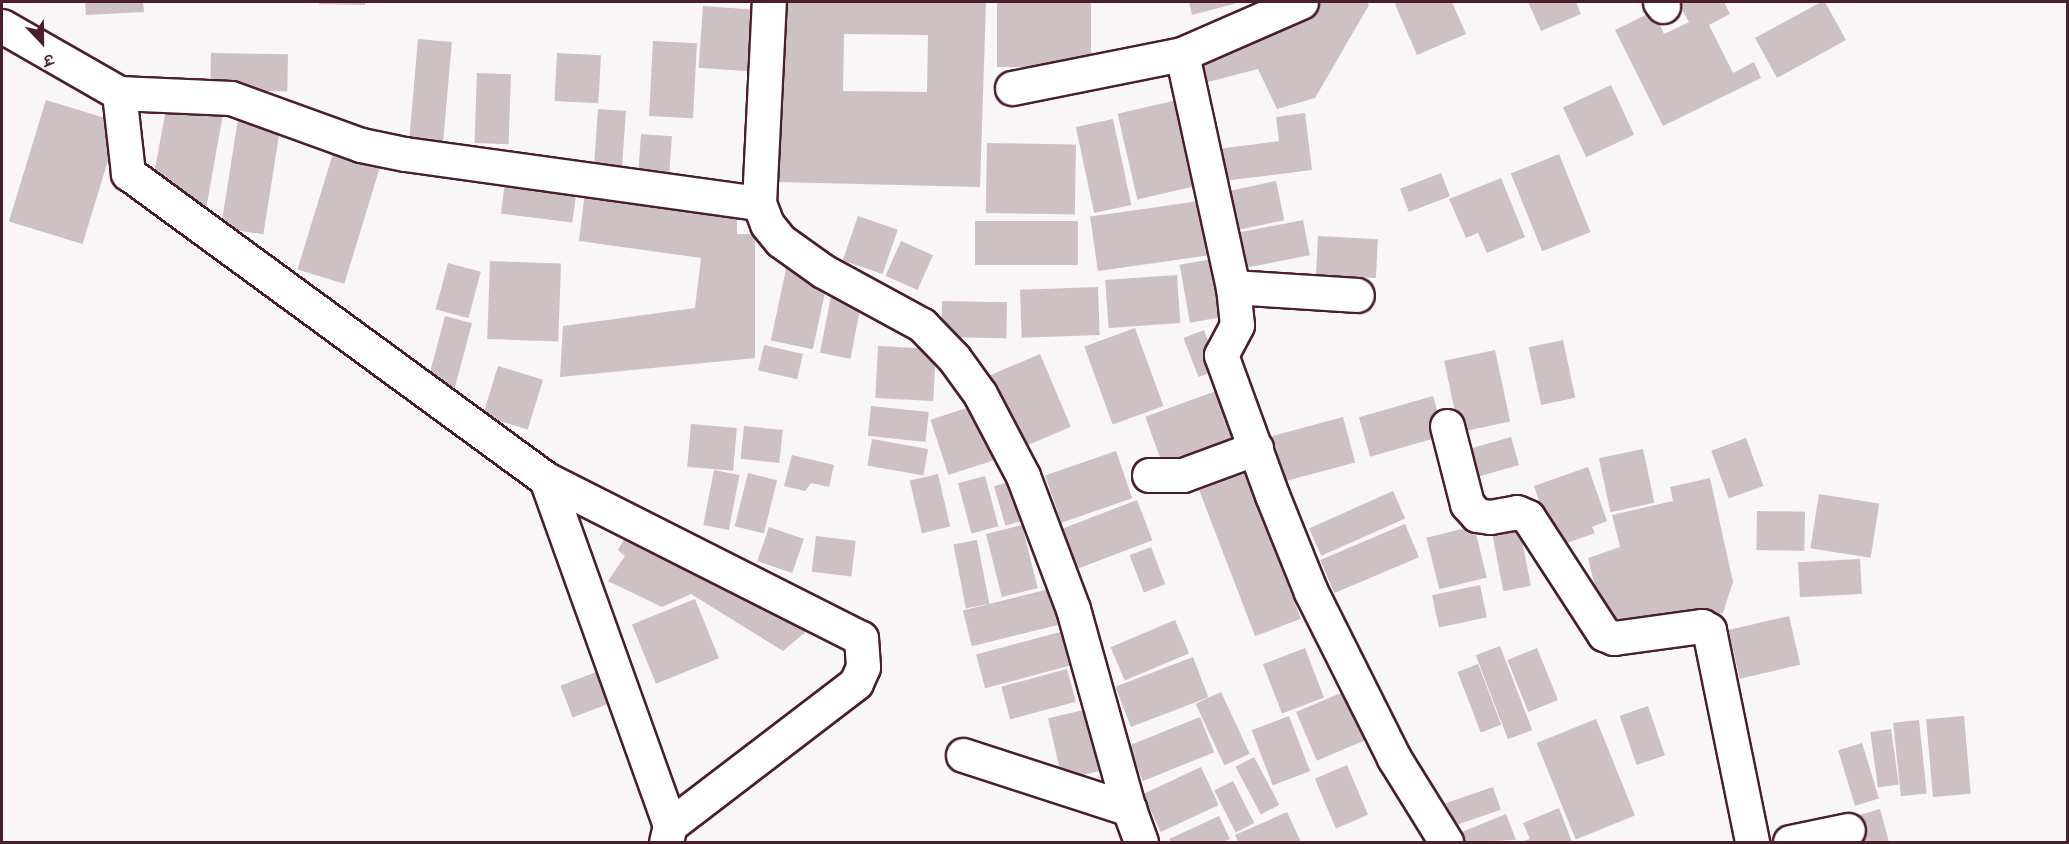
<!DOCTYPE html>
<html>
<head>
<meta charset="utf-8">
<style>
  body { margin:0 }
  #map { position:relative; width:2069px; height:844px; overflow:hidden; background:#f8f6f7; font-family:Kalam,"Playpen Sans Deva",sans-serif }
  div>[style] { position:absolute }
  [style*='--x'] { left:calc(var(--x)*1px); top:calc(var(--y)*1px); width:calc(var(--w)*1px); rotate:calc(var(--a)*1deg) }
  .building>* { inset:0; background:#cdc1c4; transform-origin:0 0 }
  .roads { filter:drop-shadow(2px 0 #4a1f2b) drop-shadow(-2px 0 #4a1f2b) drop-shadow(0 2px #4a1f2b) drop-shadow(0 -2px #4a1f2b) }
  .minor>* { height:33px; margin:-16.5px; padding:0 16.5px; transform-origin:16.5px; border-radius:16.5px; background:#fff }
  span { translate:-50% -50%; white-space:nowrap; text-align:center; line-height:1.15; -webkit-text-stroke:4.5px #fff; paint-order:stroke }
  .frame { position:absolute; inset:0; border:3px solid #4a1f2b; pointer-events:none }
  .north { position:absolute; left:12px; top:12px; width:60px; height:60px; -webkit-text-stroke:4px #fff; paint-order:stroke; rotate:158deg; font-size:16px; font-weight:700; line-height:24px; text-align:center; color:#4a1f2b }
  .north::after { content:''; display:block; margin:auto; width:21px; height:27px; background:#4a1f2b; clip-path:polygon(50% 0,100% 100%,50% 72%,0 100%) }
</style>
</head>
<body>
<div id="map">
  <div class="building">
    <i style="clip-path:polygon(85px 2px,143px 2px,144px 12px,86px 15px)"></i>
    <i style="clip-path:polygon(319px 2px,365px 2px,365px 5px,319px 4px)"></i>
    <i style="clip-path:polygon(evenodd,783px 2px,986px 2px,980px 187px,778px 182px,783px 2px,844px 34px,928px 35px,927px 92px,843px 91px,844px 34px)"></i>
    <i style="left:997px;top:2px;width:94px;height:65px"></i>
    <i style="clip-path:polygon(1189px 2px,1241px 2px,1192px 15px)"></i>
    <i style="clip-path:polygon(1310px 2px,1367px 2px,1369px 5px,1315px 98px,1277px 109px,1258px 69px,1208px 82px,1198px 52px)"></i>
    <i style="clip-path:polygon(1394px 2px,1452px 2px,1466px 34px,1417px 55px)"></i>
    <i style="clip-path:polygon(1528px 2px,1576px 2px,1581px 14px,1541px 31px)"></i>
    <i style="clip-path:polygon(1678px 2px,1724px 2px,1730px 14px,1709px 25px,1733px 73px,1754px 62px,1761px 78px,1663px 126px,1615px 30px,1654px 11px,1664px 34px,1689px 22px)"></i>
    <i style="clip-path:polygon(1821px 2px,1825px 2px,1846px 40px,1777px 78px,1755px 38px)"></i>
    <i style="left:703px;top:6px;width:57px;height:62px;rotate:4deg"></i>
    <i style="left:418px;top:39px;width:34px;height:105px;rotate:5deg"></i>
    <i style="left:653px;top:41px;width:44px;height:75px;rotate:3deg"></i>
    <i style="left:211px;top:53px;width:77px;height:37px;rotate:1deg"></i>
    <i style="left:557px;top:53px;width:44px;height:48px;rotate:3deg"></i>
    <i style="left:477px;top:73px;width:34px;height:70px;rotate:2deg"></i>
    <i style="left:1611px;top:85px;width:55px;height:53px;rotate:65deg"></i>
    <i style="left:46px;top:100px;width:77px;height:127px;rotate:17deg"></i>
    <i style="left:1177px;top:100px;width:88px;height:61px;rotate:77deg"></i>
    <i style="clip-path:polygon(167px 104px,223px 114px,206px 209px,153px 179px)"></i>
    <i style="left:598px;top:109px;width:28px;height:55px;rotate:4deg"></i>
    <i style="left:239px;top:113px;width:43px;height:116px;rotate:9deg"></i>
    <i style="clip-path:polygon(1305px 113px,1312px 170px,1223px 181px,1218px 149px,1279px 141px,1276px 117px)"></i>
    <i style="left:1113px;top:119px;width:88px;height:38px;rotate:78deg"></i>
    <i style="left:641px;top:134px;width:31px;height:38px;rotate:4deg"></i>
    <i style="left:987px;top:143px;width:89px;height:70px;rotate:1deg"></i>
    <i style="left:334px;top:150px;width:49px;height:125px;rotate:17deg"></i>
    <i style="left:1559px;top:154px;width:84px;height:52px;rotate:68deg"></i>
    <i style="left:506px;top:173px;width:72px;height:41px;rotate:7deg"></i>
    <i style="left:1441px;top:173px;width:25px;height:44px;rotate:69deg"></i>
    <i style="clip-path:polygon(1501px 178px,1525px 237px,1487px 253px,1478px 233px,1466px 238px,1449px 199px)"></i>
    <i style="left:1276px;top:181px;width:40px;height:50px;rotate:78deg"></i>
    <i style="clip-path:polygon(585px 191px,737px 208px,737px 234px,755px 234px,755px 358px,560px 377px,563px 326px,695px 308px,701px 258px,579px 241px)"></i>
    <i style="left:1207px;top:200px;width:55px;height:118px;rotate:82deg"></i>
    <i style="left:858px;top:216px;width:42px;height:47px;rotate:19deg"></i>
    <i style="left:1303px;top:220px;width:36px;height:67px;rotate:79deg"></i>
    <i style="left:975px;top:221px;width:103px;height:44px"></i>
    <i style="left:1318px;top:236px;width:60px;height:39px;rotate:3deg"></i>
    <i style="left:901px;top:241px;width:35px;height:38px;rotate:24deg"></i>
    <i style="left:1223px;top:257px;width:59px;height:44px;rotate:80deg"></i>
    <i style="left:490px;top:261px;width:71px;height:78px;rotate:2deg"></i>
    <i style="left:448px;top:263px;width:34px;height:48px;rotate:15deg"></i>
    <i style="left:786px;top:269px;width:43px;height:73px;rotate:12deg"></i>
    <i style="left:1177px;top:275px;width:48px;height:72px;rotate:86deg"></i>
    <i style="left:1098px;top:287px;width:48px;height:78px;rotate:88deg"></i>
    <i style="left:832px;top:291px;width:31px;height:63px;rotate:11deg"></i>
    <i style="left:942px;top:301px;width:65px;height:36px;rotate:1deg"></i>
    <i style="left:445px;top:316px;width:28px;height:68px;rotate:15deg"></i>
    <i style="left:1135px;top:328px;width:83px;height:54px;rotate:70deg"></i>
    <i style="left:1204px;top:330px;width:42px;height:22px;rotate:69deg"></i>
    <i style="left:1563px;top:340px;width:59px;height:35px;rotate:78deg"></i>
    <i style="left:764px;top:345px;width:40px;height:26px;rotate:13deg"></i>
    <i style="left:878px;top:346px;width:58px;height:52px;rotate:3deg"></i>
    <i style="left:1495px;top:350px;width:73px;height:52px;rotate:78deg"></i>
    <i style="left:1040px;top:354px;width:79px;height:58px;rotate:67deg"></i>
    <i style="left:498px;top:366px;width:47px;height:52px;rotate:17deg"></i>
    <i style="left:1227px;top:387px;width:52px;height:87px;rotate:70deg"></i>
    <i style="left:1433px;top:396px;width:41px;height:77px;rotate:74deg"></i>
    <i style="left:979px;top:404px;width:58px;height:51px;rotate:72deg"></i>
    <i style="left:871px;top:406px;width:58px;height:30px;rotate:6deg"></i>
    <i style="left:1343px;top:417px;width:47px;height:73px;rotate:75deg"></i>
    <i style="left:691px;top:424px;width:46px;height:43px;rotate:5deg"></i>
    <i style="left:744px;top:426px;width:39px;height:33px;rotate:6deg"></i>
    <i style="left:1511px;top:437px;width:29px;height:52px;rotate:74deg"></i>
    <i style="left:1746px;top:438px;width:51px;height:37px;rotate:70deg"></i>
    <i style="left:872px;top:439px;width:57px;height:27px;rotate:10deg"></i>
    <i style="left:1643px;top:449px;width:55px;height:45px;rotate:78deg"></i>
    <i style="left:1116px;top:451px;width:50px;height:75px;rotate:71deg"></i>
    <i style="clip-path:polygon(792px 455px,834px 465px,829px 487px,811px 483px,805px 491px,784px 486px)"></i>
    <i style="clip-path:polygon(1588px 467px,1607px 521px,1592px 527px,1595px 533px,1556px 547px,1533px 503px,1539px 501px,1534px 486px)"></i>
    <i style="left:714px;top:470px;width:26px;height:56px;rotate:11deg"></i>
    <i style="left:748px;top:473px;width:30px;height:55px;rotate:14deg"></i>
    <i style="left:1245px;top:473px;width:156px;height:49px;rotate:69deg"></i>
    <i style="left:938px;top:474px;width:54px;height:29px;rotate:77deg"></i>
    <i style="left:985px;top:476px;width:52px;height:28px;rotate:75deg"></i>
    <i style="clip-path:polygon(1710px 478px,1733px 582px,1723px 613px,1606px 630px,1588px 558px,1620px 547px,1612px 515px,1673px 501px,1670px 487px)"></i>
    <i style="left:1019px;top:479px;width:41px;height:26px;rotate:74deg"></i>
    <i style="left:1393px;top:491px;width:30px;height:92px;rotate:66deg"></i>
    <i style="left:1819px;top:494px;width:61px;height:55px;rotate:9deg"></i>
    <i style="left:1137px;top:500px;width:43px;height:80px;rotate:69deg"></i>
    <i style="left:1757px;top:511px;width:48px;height:39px;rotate:1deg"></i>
    <i style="left:1405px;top:524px;width:36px;height:92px;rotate:67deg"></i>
    <i style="left:1022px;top:525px;width:65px;height:37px;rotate:76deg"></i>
    <i style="left:1519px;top:525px;width:62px;height:28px;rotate:79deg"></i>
    <i style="left:1474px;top:526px;width:53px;height:49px;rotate:76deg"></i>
    <i style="clip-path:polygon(631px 527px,809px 629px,783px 651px,691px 594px,662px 607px,608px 581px,625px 556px,618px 550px)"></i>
    <i style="left:769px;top:527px;width:37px;height:36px;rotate:19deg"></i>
    <i style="left:816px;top:536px;width:40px;height:36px;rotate:7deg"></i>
    <i style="left:977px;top:540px;width:65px;height:24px;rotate:79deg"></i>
    <i style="left:1151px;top:547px;width:40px;height:23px;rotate:69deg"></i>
    <i style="left:1860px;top:559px;width:35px;height:62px;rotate:87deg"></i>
    <i style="left:1480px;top:585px;width:33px;height:49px;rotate:78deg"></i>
    <i style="left:1057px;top:587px;width:37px;height:97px;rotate:76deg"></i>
    <i style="left:695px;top:599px;width:64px;height:68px;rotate:68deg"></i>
    <i style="left:1789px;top:616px;width:50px;height:62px;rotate:77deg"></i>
    <i style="left:1175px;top:620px;width:36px;height:70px;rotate:67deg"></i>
    <i style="left:1064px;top:631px;width:35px;height:91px;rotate:75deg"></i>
    <i style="left:1500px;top:646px;width:90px;height:26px;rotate:69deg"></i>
    <i style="left:1305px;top:648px;width:53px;height:45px;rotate:69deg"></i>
    <i style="left:1537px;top:648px;width:56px;height:32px;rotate:68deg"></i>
    <i style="left:1193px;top:657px;width:43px;height:83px;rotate:69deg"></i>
    <i style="left:1478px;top:664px;width:65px;height:22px;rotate:69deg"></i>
    <i style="left:609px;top:667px;width:34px;height:52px;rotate:69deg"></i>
    <i style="left:1067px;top:669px;width:34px;height:68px;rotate:75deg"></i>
    <i style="left:1355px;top:687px;width:53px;height:64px;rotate:67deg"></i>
    <i style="left:1221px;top:692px;width:68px;height:28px;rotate:65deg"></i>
    <i style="left:1648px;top:706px;width:52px;height:30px;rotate:71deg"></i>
    <i style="left:1088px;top:709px;width:63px;height:41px;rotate:77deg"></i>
    <i style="left:1289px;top:716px;width:59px;height:40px;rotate:69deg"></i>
    <i style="left:1964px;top:716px;width:78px;height:38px;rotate:85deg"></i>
    <i style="left:1200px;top:717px;width:38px;height:77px;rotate:68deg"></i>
    <i style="left:1596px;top:719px;width:104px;height:64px;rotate:68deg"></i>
    <i style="left:1919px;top:720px;width:74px;height:26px;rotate:84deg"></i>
    <i style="left:1891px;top:729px;width:56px;height:21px;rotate:82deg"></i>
    <i style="left:1862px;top:743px;width:58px;height:25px;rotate:73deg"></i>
    <i style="left:1254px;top:757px;width:54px;height:21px;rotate:62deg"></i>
    <i style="left:1347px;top:765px;width:54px;height:35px;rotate:67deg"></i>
    <i style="left:1201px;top:767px;width:42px;height:64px;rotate:65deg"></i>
    <i style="left:1233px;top:781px;width:47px;height:21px;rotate:63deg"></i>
    <i style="left:1493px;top:787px;width:24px;height:50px;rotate:71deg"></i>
    <i style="clip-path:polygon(1559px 808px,1572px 842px,1520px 842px,1530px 839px,1523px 823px)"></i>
    <i style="clip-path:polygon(1880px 809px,1889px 842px,1864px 842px,1856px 816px)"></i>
    <i style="clip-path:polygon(1287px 812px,1301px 842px,1238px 842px,1235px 835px)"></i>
    <i style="clip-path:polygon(1506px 814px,1516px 840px,1465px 842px,1462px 832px)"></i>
    <i style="clip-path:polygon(1219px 816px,1230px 839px,1223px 842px,1171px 842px,1169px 839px)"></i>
  </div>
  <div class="roads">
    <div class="minor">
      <i style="--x:1301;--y:2;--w:130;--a:156.4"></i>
      <i style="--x:1182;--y:54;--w:239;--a:77.7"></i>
      <i style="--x:1233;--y:287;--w:38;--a:84"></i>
      <i style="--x:1237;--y:325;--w:34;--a:118"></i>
      <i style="--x:1221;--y:355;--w:149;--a:70"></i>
      <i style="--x:1272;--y:495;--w:105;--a:68.1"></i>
      <i style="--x:1311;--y:592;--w:186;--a:63.4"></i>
      <i style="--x:1394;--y:758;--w:99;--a:58.2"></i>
      <i style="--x:1660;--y:2;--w:5;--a:53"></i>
      <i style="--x:2;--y:26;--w:135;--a:29.8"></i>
      <i style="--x:119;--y:93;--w:112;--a:2.6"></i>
      <i style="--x:231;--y:98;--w:138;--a:19.9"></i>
      <i style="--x:361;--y:145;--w:45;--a:11.6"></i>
      <i style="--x:405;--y:154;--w:357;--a:7.9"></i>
      <i style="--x:759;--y:203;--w:22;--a:69"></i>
      <i style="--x:767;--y:224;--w:22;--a:51"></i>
      <i style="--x:781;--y:241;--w:52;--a:35.5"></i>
      <i style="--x:823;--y:271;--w:113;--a:28.6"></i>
      <i style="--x:922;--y:325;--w:46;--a:45.9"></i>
      <i style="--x:954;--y:358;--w:44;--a:54.2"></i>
      <i style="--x:980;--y:394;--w:93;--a:62.3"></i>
      <i style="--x:1023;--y:476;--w:142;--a:69.4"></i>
      <i style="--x:1073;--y:609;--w:208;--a:74.4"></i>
      <i style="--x:1129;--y:809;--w:35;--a:70"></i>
      <i style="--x:1012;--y:88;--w:173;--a:-11.3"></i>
      <i style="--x:119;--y:93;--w:81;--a:83.6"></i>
      <i style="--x:128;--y:173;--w:518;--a:36.21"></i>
      <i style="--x:546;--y:479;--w:353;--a:26.8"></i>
      <i style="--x:861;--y:638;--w:29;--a:86"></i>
      <i style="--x:863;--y:667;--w:17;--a:114"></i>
      <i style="--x:856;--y:683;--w:234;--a:142.6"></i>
      <i style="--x:670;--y:825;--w:17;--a:103"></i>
      <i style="--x:759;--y:203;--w:201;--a:-87.2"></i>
      <i style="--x:1233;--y:287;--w:124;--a:3.7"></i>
      <i style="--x:1447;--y:426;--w:81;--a:75.6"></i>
      <i style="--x:1467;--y:504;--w:15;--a:48"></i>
      <i style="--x:1477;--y:515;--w:13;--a:9"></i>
      <i style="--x:1490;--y:517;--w:27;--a:-10"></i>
      <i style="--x:1517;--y:512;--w:12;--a:24"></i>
      <i style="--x:1528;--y:517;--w:140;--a:57"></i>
      <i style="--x:1604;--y:634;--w:11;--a:22"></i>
      <i style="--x:1614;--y:638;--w:89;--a:-7.8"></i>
      <i style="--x:1702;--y:626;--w:8;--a:30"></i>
      <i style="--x:1709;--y:630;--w:216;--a:78.5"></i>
      <i style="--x:1149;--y:475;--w:34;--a:0"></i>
      <i style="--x:1183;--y:475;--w:78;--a:-20.3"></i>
      <i style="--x:546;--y:479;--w:368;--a:70.3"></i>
      <i style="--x:963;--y:755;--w:175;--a:18"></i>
      <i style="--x:1790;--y:842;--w:59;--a:-11.7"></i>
    </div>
  </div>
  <div class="frame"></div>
  <div class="north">उ</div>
</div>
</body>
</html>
